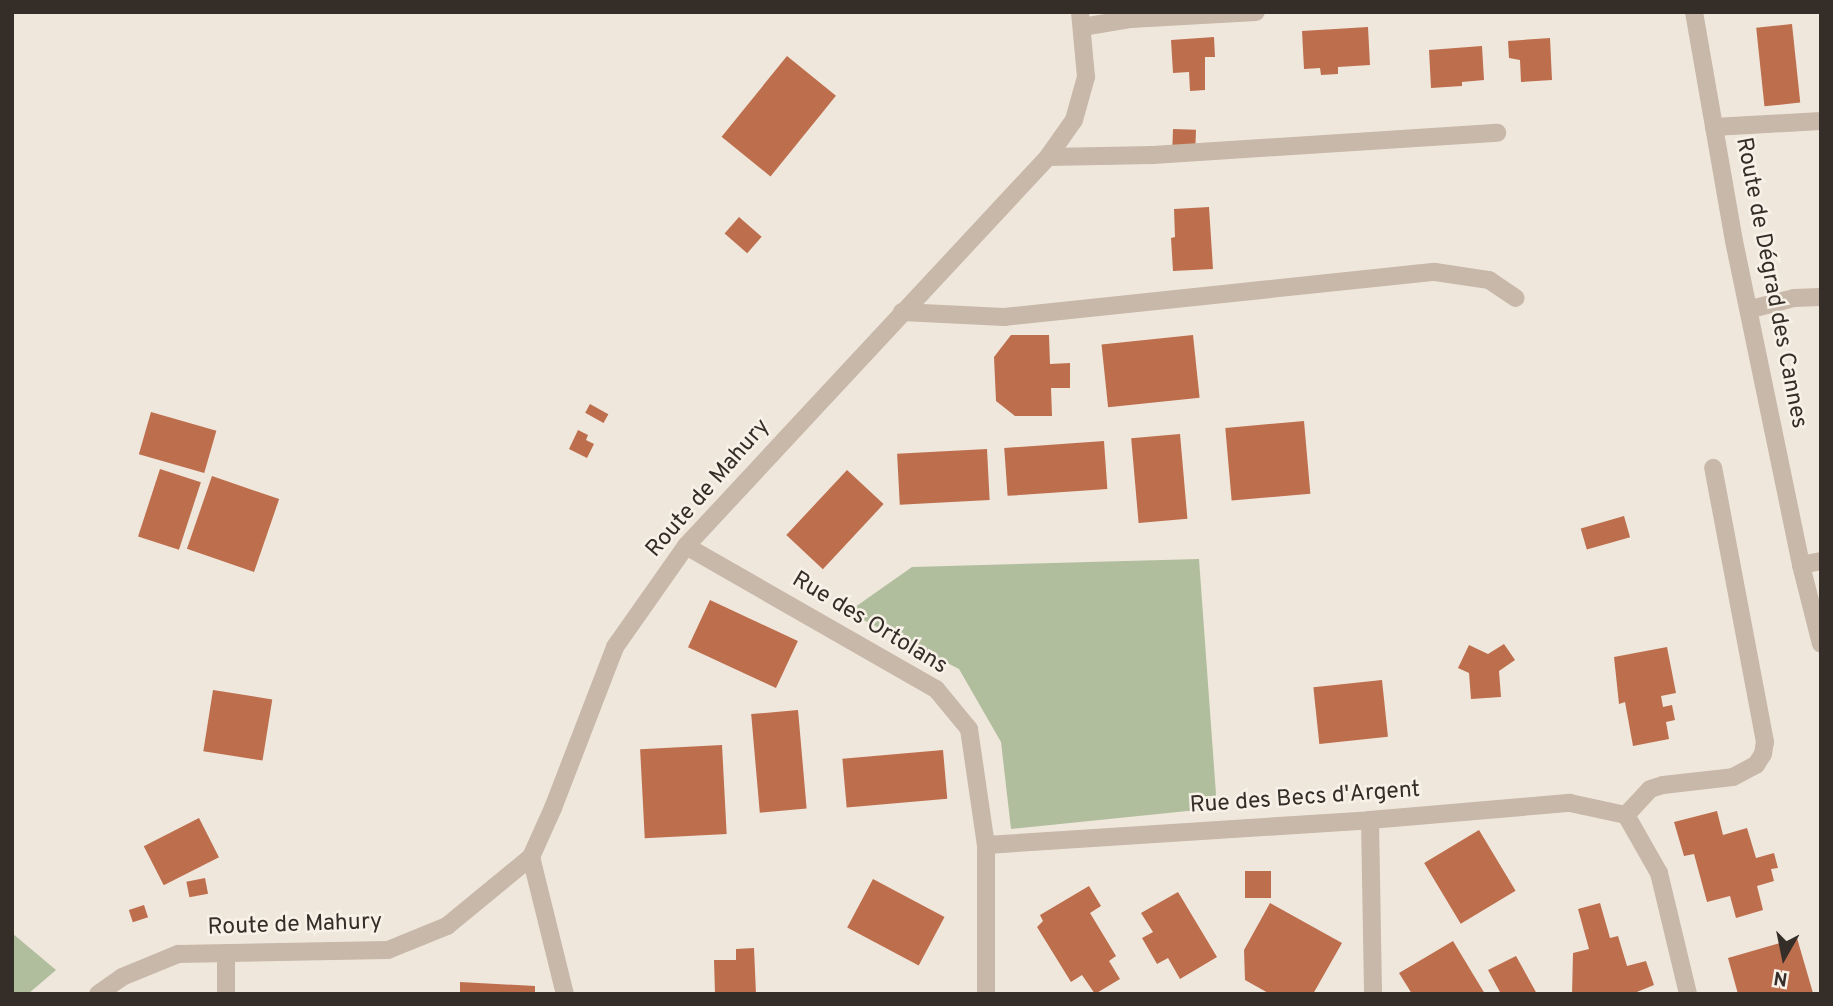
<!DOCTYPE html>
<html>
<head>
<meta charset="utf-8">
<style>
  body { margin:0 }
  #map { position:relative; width:1833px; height:1006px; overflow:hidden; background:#f0e7dc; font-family:Overpass,sans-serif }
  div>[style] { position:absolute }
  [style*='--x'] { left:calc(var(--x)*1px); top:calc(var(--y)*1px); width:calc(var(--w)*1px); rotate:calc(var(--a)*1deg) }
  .green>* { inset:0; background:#b1be9d }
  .building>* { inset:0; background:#bd6e4d; transform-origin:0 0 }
  .minor>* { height:18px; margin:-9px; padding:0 9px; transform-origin:9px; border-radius:9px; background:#c7b8a9 }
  span { translate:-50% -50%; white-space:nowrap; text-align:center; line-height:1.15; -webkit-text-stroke:5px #f8f1e8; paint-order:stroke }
  .street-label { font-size:23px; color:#352d28 }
  .frame { position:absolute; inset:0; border:14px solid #352d28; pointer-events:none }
  .north { position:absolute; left:1749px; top:922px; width:70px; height:70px; -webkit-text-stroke:5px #f8f1e8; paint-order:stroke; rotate:189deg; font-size:19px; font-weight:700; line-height:28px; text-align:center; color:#352d28 }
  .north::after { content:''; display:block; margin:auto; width:24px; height:32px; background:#352d28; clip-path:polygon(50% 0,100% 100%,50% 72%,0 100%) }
</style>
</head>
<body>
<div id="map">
  <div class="green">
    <i style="clip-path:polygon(1199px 559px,1217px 808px,1011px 829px,1001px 742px,959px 669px,848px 612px,912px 567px)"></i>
    <i style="clip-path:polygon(12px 933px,56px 970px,28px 994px,12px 994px)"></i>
  </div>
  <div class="building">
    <i style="left:1792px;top:24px;width:79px;height:36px;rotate:84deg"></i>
    <i style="clip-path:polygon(1368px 27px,1370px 65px,1338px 67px,1338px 74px,1321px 75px,1320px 68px,1304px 69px,1302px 31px)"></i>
    <i style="clip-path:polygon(1214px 37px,1215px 57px,1205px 57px,1205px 90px,1190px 91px,1189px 72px,1173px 73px,1171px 40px)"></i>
    <i style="clip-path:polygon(1550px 38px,1552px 80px,1521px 82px,1520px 60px,1509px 58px,1508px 41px)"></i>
    <i style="clip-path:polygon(1482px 46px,1484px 80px,1462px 82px,1462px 86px,1431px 88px,1429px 50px)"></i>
    <i style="left:787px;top:56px;width:63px;height:104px;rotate:39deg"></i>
    <i style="left:1173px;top:129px;width:23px;height:18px;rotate:2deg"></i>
    <i style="clip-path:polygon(1209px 207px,1213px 269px,1173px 271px,1171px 238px,1175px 237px,1174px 209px)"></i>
    <i style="left:739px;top:217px;width:30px;height:22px;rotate:41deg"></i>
    <i style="clip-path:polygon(1011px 335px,1049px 335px,1050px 364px,1070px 363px,1070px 388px,1051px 388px,1052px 416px,1015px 416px,996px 401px,994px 357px)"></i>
    <i style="left:1193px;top:335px;width:63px;height:92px;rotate:84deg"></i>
    <i style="left:590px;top:404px;width:21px;height:10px;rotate:29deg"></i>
    <i style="left:151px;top:412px;width:68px;height:44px;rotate:16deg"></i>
    <i style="left:1304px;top:421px;width:73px;height:79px;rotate:85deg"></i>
    <i style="clip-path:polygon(578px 430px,588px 435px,586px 440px,594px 444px,587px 458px,569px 449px)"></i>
    <i style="left:1180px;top:434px;width:85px;height:49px;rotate:85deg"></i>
    <i style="left:1104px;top:441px;width:48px;height:100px;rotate:86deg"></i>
    <i style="left:987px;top:449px;width:51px;height:90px;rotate:87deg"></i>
    <i style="left:160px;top:469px;width:43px;height:71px;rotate:18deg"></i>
    <i style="left:847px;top:470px;width:50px;height:89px;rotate:43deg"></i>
    <i style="left:212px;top:476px;width:71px;height:77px;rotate:19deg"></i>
    <i style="left:1624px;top:516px;width:22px;height:45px;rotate:74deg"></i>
    <i style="left:710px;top:600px;width:97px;height:52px;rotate:25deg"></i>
    <i style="clip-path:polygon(1504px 644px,1515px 660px,1499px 671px,1501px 697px,1471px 699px,1469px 673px,1458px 668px,1469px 645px,1488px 654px)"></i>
    <i style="clip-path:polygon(1667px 647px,1676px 693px,1661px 696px,1663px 707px,1672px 705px,1675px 720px,1666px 722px,1669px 739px,1633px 746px,1625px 702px,1619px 704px,1614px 657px)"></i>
    <i style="left:1382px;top:680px;width:57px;height:69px;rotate:84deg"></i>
    <i style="left:213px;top:690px;width:60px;height:62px;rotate:9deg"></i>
    <i style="left:798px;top:710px;width:99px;height:47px;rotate:85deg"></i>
    <i style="left:722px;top:745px;width:89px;height:82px;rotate:87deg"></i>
    <i style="left:943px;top:750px;width:49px;height:101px;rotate:85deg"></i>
    <i style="clip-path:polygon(1717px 811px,1723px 835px,1747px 828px,1756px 858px,1774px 853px,1778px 868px,1771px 869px,1774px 881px,1757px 886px,1763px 910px,1736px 918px,1730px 896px,1707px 902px,1694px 854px,1684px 856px,1674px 822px)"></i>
    <i style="left:199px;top:818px;width:44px;height:62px;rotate:63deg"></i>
    <i style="left:1479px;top:830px;width:71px;height:64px;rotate:59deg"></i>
    <i style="left:1245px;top:871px;width:26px;height:27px"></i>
    <i style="left:205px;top:878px;width:16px;height:19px;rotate:79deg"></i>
    <i style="left:873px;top:879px;width:81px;height:55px;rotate:28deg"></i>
    <i style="clip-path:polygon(1089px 886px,1101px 906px,1090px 913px,1116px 956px,1109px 961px,1120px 979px,1095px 994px,1082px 975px,1071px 982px,1037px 927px,1043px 921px,1040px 915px)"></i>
    <i style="clip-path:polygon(1178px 892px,1217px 957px,1180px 979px,1168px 958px,1157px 964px,1142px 938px,1153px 932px,1141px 913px)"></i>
    <i style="clip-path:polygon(1270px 903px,1342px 943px,1313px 994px,1270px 994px,1245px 980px,1244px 950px)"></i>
    <i style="clip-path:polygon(1600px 903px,1610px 938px,1618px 936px,1627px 966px,1646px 961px,1654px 985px,1632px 994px,1572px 994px,1573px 953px,1589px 949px,1578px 909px)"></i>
    <i style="left:144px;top:905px;width:13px;height:16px;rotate:72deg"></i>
    <i style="clip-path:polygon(1797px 938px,1813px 993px,1738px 994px,1728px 958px)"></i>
    <i style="clip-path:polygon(1453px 941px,1485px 994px,1412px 994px,1399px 973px)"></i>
    <i style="clip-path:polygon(754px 948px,756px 994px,715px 994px,714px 960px,736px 960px,736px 949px)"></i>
    <i style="clip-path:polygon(1516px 956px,1537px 994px,1501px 994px,1488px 970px)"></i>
    <i style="clip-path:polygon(460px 982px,535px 986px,535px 994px,460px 994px)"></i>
  </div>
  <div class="minor">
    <i style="--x:1694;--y:12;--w:232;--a:80.1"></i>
    <i style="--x:1734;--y:241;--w:331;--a:78.3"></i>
    <i style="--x:1801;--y:565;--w:81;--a:75.8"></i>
    <i style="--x:1082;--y:27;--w:50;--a:-9.3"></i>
    <i style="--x:1131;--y:19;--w:125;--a:-3.2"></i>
    <i style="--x:1714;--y:127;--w:107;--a:-3.2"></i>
    <i style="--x:1048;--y:157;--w:105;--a:-1.1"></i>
    <i style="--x:1153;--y:155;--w:345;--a:-3.7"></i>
    <i style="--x:1751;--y:309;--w:44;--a:-14.3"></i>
    <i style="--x:1794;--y:298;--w:27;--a:-2"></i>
    <i style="--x:902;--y:312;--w:102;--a:2.8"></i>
    <i style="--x:1004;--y:317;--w:433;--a:-6"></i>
    <i style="--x:1435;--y:272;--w:55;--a:8.4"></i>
    <i style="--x:1489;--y:280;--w:32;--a:34"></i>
    <i style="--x:686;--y:546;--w:288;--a:29.8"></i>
    <i style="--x:936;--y:689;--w:52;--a:50.5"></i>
    <i style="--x:969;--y:729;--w:117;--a:81.7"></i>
    <i style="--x:986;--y:845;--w:149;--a:90"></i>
    <i style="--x:1801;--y:565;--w:20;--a:-11"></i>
    <i style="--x:1626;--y:815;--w:35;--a:-47"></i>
    <i style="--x:1650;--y:789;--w:14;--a:-17"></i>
    <i style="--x:1663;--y:785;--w:70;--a:-6.5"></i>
    <i style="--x:1733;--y:777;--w:26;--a:-28"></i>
    <i style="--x:1756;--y:765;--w:13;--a:-58"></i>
    <i style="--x:1763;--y:754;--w:12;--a:-81"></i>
    <i style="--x:1765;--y:742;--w:279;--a:-100.7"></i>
    <i style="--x:1626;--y:815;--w:67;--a:60.4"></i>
    <i style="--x:1659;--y:873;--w:124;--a:76.5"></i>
    <i style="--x:1370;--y:820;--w:174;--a:89"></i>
    <i style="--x:986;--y:845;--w:385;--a:-3.7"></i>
    <i style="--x:1370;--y:820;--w:201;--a:-4.9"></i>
    <i style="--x:1570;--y:803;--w:57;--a:12.1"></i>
    <i style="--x:531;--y:857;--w:141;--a:76.1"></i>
    <i style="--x:98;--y:994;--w:29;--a:-35"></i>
    <i style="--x:122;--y:977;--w:61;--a:-22.3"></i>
    <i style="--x:178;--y:954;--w:210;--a:-1.1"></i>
    <i style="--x:388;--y:950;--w:64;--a:-22.1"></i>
    <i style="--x:447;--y:926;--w:109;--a:-39.4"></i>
    <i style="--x:531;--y:857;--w:54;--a:-65.8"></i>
    <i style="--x:553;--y:808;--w:173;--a:-68.9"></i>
    <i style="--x:615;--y:647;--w:123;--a:-54.9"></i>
    <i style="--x:686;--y:546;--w:531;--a:-47.06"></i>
    <i style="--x:1048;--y:157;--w:45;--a:-54.9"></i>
    <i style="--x:1074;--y:120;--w:45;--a:-74.4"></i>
    <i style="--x:1086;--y:77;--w:65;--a:-95.3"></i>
    <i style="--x:226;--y:994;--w:41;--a:-90"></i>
  </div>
  <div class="street-label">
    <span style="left:1770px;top:283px;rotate:79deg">Route de Dégrad des Cannes</span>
    <span style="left:709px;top:489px;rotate:-49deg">Route de Mahury</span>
    <span style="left:869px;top:624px;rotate:31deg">Rue des Ortolans</span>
    <span style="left:1305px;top:799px;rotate:-4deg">Rue des Becs d'Argent</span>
    <span style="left:295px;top:926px;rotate:-2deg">Route de Mahury</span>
  </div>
  <div class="frame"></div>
  <div class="north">N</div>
</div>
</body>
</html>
